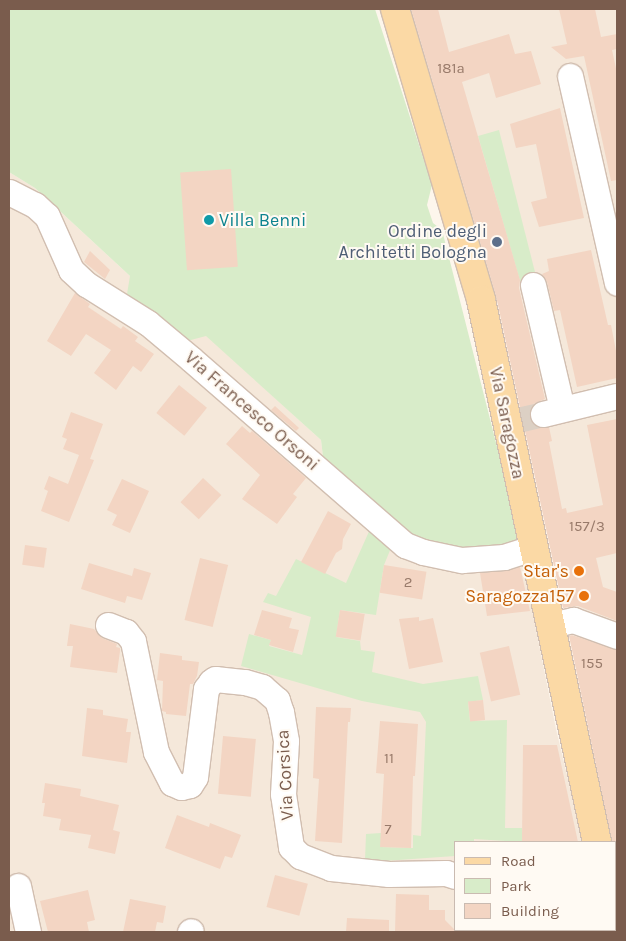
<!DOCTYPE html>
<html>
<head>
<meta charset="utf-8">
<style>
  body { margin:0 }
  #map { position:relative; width:626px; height:941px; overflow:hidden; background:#fdf6ec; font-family:Karla,sans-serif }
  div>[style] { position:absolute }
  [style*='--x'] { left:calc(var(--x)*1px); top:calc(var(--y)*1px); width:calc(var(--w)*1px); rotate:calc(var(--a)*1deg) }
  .residential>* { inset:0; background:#f5e8da }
  .green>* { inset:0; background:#d8ecc9 }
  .building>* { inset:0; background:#f3d5c3; transform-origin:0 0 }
  .minor-tunnel>* { height:25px; margin-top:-12.5px; transform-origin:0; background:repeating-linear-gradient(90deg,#dcd0c4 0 25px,transparent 0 37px) }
  .roads { filter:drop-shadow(1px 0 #d1beb0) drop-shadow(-1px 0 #d1beb0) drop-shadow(0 1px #d1beb0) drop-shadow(0 -1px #d1beb0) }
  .minor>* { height:25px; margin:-12.5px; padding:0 12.5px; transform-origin:12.5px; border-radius:12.5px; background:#fff }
  .major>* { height:28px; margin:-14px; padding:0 14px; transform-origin:14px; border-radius:14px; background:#fbd9a5 }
  .dots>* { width:14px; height:14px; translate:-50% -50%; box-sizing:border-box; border:2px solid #fffaf3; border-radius:50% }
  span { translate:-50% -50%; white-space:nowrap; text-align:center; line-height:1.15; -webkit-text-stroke:4px #fffaf3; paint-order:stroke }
  .number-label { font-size:15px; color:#987a6a }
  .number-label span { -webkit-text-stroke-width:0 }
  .culture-label { font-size:18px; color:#0d838f }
  .left { translate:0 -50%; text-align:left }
  .service-label { font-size:18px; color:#4e5e75 }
  .right { translate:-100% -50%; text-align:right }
  .street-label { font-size:18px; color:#7a5c4d }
  .food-label { font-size:18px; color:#c56008 }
  .frame { position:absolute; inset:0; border:10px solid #7a5c4d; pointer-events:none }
  .legend { position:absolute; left:454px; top:841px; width:162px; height:90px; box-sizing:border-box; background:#fffaf3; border:1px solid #cabbb1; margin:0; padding:6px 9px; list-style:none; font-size:15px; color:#7a5c4d }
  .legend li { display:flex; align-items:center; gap:10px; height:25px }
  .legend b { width:25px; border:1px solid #cabbb1 }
</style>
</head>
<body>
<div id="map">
  <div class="residential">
    <i style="clip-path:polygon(415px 9px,617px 9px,617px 833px,557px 543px,496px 288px)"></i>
    <i style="clip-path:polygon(9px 172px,35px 188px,130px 276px,206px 335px,321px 440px,323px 457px,332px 474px,522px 560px,556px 729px,583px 842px,455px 842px,455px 930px,605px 930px,605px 932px,9px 932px)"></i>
  </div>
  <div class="green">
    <i style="clip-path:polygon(9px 9px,375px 9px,432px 185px,427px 205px,433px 223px,442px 230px,522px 545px,487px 552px,436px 548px,395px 528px,323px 457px,321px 440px,206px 336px,187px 341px,127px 294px,130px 276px,35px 188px,9px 172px)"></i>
    <i style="clip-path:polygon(499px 130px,536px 276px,520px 281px,478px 136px)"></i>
    <i style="clip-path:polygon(371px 527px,393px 543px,384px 565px,376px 615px,340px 610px,336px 637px,360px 641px,361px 650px,375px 652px,372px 672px,423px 684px,478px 676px,483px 700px,468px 702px,470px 721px,507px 720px,505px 828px,522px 828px,523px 842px,474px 839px,474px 842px,455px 842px,455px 856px,384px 861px,365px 860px,366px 834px,381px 833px,381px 847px,413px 848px,413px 835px,421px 836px,426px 722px,420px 712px,362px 701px,241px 666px,249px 634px,271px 640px,269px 646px,302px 655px,311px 617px,263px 602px,268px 593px,276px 596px,296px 559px,346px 583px)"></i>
  </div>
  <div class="building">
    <i style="clip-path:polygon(411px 9px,438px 9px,449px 52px,509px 34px,515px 54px,531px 51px,541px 84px,496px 98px,489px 73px,462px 82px,520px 280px,519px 288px,545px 399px,533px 404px,529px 417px,532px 424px,539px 428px,549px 427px,552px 441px,549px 442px,562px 509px,566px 508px,567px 513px,603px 505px,587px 425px,617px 419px,617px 553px,596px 558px,603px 587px,617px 592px,617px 621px,578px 606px,563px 608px,496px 296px)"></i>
    <i style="clip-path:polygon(559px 9px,595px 9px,601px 37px,617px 34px,617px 49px,612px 50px,617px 73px,617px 180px,611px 181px,584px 56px,566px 59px,551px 47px,567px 44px)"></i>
    <i style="clip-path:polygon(560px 108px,584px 218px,539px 227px,531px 202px,547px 198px,536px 144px,516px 148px,510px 124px)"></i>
    <i style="left:231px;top:169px;width:98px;height:51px;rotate:86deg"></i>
    <i style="clip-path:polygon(591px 250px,608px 325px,611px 325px,617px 356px,617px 378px,577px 387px,560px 310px,554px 311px,547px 282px,542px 274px,549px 271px,547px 259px)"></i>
    <i style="clip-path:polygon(90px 251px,110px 270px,105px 279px,84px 262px)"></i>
    <i style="clip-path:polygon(75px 293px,90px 304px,88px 307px,121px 329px,123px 326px,138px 337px,135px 341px,154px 354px,141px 372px,133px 366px,116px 390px,94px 373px,111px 350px,86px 334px,71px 356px,47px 341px)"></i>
    <i style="left:179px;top:385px;width:36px;height:36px;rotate:39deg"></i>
    <i style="clip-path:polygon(275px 406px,299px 428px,296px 431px,271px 410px)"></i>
    <i style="clip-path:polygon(71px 412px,103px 424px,90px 459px,94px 460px,69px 522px,41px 511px,48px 491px,44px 489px,49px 476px,68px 484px,79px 455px,63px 449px,67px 439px,62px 437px)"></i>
    <i style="clip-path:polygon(242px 426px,250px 433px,252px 431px,306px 478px,293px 494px,297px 497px,277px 524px,242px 499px,260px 475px,226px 444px)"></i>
    <i style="left:203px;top:478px;width:25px;height:33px;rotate:43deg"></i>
    <i style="clip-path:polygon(122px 479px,149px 491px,130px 533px,112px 525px,117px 515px,107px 510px)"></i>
    <i style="clip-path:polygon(328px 511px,351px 524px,343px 539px,342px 549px,336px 553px,325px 574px,301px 562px)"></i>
    <i style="left:25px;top:545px;width:22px;height:20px;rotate:8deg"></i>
    <i style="left:200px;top:558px;width:29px;height:64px;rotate:14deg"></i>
    <i style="clip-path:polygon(89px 563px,132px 576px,134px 568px,151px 573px,142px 600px,127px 596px,125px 603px,81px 589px)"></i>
    <i style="left:384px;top:565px;width:43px;height:28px;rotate:9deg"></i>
    <i style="clip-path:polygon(520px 567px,530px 611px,487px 616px,480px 573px,505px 571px)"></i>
    <i style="clip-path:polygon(262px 610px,292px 618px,289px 628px,299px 630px,293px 652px,269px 645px,271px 640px,254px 635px)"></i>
    <i style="left:340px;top:610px;width:25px;height:27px;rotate:9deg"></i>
    <i style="clip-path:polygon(419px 617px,419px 621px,433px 618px,443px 662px,409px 669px,399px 619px)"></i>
    <i style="clip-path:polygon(70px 624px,94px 629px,102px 638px,117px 644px,116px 647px,120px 648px,120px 651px,117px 673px,70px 667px,73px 646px,67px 646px)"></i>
    <i style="clip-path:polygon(572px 635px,617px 650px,617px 847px,615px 847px,615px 842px,612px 842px,569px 636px)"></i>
    <i style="left:509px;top:646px;width:50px;height:30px;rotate:77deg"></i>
    <i style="clip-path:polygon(160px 653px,182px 656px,182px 660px,199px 662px,197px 676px,193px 684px,190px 684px,186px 716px,166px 714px,166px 712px,162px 711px,163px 681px,157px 680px)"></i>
    <i style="left:483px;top:700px;width:20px;height:15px;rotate:84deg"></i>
    <i style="clip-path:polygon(316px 707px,351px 708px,350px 722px,348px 722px,342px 843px,315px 841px,319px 779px,313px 778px)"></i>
    <i style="clip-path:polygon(87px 708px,103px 710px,103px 715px,128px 719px,126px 732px,131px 732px,127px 763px,82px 756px)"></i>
    <i style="clip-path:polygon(380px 721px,418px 724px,415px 776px,413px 776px,411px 848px,380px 847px,384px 774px,376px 773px)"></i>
    <i style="left:223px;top:736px;width:33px;height:58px;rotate:5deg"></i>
    <i style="clip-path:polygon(523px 745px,557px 745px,578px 842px,522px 842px)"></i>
    <i style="clip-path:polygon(45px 783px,81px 789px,80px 796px,119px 805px,113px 830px,120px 832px,115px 854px,88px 848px,91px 835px,59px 830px,61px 819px,43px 816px,45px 803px,42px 803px)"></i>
    <i style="clip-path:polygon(177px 815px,209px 827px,210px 823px,241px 835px,232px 858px,225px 856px,220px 869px,165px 848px)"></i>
    <i style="left:275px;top:875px;width:34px;height:33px;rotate:15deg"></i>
    <i style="clip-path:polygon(88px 890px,95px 920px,87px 922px,89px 932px,48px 932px,40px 901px)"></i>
    <i style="clip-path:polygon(396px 894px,429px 895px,429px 910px,445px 910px,445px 920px,457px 932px,395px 932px)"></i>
    <i style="clip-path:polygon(130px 899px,166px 906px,163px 923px,157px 922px,155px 932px,123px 932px)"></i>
    <i style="clip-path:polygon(347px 918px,389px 920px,389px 932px,346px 932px)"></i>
  </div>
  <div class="minor-tunnel">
    <i style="--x:518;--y:420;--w:26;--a:-13"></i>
  </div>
  <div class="roads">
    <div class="minor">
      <i style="--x:570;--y:76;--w:212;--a:77.2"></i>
      <i style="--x:9;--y:192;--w:29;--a:27"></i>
      <i style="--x:35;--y:205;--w:16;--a:43"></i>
      <i style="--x:47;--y:216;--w:59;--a:66"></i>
      <i style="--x:71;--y:270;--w:21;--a:43"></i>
      <i style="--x:86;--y:284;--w:73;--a:32.2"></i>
      <i style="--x:148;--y:323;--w:56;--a:39.9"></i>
      <i style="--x:191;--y:359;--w:284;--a:41"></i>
      <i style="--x:405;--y:545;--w:19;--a:21"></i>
      <i style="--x:423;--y:552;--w:40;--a:12"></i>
      <i style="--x:462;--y:560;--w:42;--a:-4.1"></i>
      <i style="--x:504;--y:557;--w:29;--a:-18"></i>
      <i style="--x:533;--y:285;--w:127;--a:76.8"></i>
      <i style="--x:543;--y:414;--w:76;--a:-13.7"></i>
      <i style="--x:108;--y:625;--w:19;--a:21"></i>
      <i style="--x:126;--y:632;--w:11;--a:52"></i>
      <i style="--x:133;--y:641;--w:113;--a:78.3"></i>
      <i style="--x:156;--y:752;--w:35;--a:63"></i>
      <i style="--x:172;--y:783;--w:10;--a:24"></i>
      <i style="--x:181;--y:787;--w:9;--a:-13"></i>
      <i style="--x:190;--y:785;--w:9;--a:-58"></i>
      <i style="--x:195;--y:777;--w:89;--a:-82.9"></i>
      <i style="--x:206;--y:689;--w:9;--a:-54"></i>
      <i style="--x:211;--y:682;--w:5;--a:-37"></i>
      <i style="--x:215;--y:679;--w:30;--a:6"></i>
      <i style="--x:245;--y:682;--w:18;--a:16"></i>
      <i style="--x:262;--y:687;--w:20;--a:41"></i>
      <i style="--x:277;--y:700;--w:13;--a:72"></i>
      <i style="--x:281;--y:712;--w:29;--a:80"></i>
      <i style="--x:286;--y:741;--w:53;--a:93.2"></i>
      <i style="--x:283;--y:794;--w:54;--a:81.4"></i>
      <i style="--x:291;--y:847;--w:13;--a:45"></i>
      <i style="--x:300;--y:856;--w:33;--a:21"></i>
      <i style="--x:331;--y:868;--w:58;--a:5.9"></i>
      <i style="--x:389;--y:874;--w:57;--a:-1"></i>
      <i style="--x:446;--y:873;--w:9;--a:18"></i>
      <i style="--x:551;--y:625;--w:23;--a:-13"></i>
      <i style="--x:573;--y:620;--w:47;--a:20"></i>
      <i style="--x:18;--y:886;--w:47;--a:77.7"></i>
      <i style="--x:190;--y:932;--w:1;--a:-45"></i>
    </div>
    <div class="major">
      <i style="--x:395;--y:9;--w:303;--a:73.5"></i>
      <i style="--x:481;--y:300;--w:554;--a:77.92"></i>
      <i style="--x:615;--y:922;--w:10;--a:79"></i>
    </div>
  </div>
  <div class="dots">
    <i style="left:209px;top:220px;background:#0f9aa8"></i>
    <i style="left:497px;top:242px;background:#5c6f8a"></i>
    <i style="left:579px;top:571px;background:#e8710a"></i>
    <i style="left:584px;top:596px;background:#e8710a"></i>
  </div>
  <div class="number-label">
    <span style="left:451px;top:69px">181a</span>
    <span style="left:587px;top:527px">157/3</span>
    <span style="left:408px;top:583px">2</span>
    <span style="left:592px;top:664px">155</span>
    <span style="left:389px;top:759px">11</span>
    <span style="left:388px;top:830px">7</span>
  </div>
  <div class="culture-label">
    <span class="left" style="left:219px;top:220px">Villa Benni</span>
  </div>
  <div class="service-label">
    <span class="right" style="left:487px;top:242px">Ordine degli<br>Architetti Bologna</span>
  </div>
  <div class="street-label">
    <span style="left:252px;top:411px;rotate:41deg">Via Francesco Orsoni</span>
    <span style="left:507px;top:423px;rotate:78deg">Via Saragozza</span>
    <span style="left:285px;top:775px;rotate:-93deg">Via Corsica</span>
  </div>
  <div class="food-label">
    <span class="right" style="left:569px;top:571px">Star's</span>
    <span class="right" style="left:574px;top:596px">Saragozza157</span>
  </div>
  <div class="frame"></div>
  <ul class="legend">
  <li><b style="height:6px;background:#fbd9a5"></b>Road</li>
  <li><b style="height:14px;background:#d8ecc9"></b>Park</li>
  <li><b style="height:14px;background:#f3d5c3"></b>Building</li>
  </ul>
</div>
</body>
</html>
